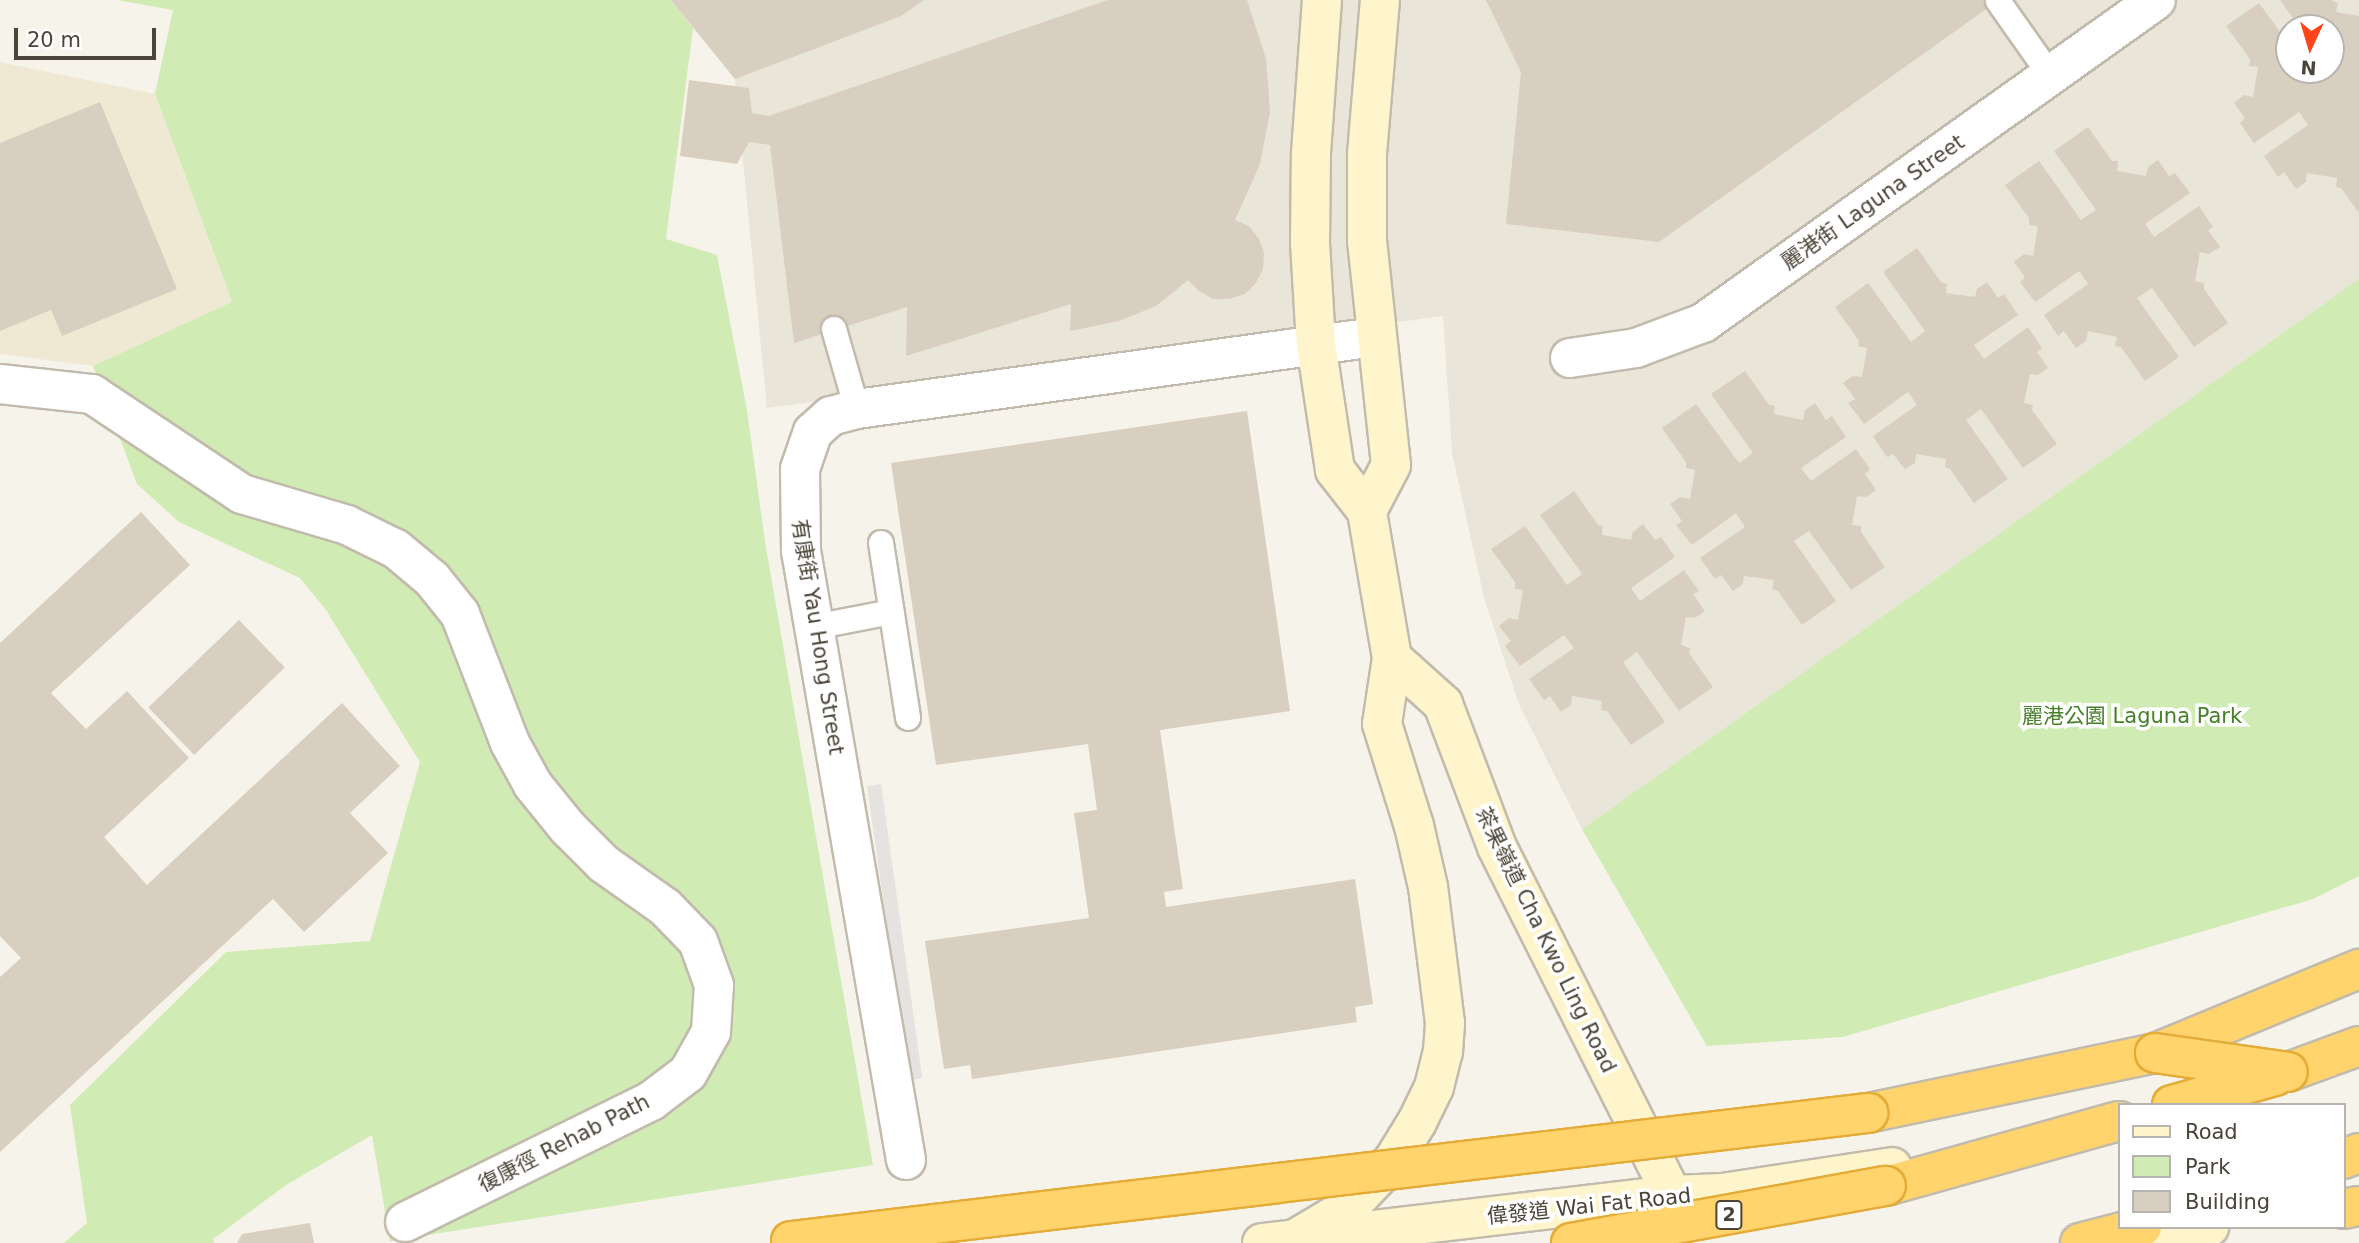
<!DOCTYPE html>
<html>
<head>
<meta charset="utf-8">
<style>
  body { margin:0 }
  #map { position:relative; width:2359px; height:1243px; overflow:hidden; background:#f6f3eb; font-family:"DejaVu Sans","Noto Sans TC",sans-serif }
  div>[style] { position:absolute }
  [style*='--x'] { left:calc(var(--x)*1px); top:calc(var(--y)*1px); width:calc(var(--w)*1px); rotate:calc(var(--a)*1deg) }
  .residential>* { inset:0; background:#eae5d9 }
  .education>* { inset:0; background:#efe9d4 }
  .green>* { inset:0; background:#d0ebb3 }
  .parking>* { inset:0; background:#e5e3df; transform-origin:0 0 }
  .building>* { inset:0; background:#d8cfc0; transform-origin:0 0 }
  .roads { filter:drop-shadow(2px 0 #c2bbad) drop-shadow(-2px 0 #c2bbad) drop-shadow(0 2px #c2bbad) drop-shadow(0 -2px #c2bbad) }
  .lane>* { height:24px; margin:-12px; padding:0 12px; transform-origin:12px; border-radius:12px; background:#fff }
  .street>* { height:38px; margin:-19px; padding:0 19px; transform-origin:19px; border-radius:19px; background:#fff }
  .secondary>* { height:38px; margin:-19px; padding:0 19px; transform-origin:19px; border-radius:19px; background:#fff5cc }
  .highway>* { height:38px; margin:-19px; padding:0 19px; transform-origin:19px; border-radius:19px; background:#ffd46d }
  .bridges { filter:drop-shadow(2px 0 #e4ab37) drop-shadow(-2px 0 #e4ab37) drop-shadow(0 2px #e4ab37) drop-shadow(0 -2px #e4ab37) }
  .highway-bridge>* { height:38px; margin:-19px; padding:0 19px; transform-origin:19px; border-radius:19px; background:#ffd46d }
  span { translate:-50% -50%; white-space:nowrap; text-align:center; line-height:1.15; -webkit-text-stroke:7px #fff; paint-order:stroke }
  .shield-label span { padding:2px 5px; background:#fff; border:2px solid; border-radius:5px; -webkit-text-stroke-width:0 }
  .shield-label { font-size:19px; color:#4b4438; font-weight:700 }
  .street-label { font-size:21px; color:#4b4438 }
  .park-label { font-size:21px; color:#468028 }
  .legend { position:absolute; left:2118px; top:1103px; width:228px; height:126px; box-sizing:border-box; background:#fff; border:2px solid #b7b4af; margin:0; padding:9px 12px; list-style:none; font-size:21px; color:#4b4438 }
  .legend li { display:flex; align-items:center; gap:14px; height:35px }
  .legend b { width:35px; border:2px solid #b7b4af }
  .north { position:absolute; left:2275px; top:14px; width:70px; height:70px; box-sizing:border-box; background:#fff; border:2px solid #b7b4af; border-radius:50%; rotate:184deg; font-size:19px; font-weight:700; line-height:28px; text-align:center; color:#4b4438 }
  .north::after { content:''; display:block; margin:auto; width:24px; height:32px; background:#ff4419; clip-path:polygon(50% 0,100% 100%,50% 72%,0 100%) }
  .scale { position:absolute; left:14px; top:28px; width:142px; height:32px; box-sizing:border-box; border:4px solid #4b4438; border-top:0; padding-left:9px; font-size:21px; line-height:24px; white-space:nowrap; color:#4b4438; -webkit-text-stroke:5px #fff; paint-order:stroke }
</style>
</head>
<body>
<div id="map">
  <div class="residential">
    <i style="clip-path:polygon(evenodd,671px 0,2359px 0,2359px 279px,1582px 829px,1520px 707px,1484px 598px,1452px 453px,1443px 316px,767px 408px,735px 79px,671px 0,2289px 28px,2331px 28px,2331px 70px,2289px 70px,2289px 28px)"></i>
  </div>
  <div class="education">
    <i style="clip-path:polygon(0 62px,155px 94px,232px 303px,93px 366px,0 354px)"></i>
  </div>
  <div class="green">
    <i style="clip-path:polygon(117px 0,671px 0,693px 28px,666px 239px,717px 255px,747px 410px,765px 542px,873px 1165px,390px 1241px,372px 1135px,286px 1185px,213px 1239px,214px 1243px,64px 1243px,87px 1223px,70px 1105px,226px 952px,370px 941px,420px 762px,326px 610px,300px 578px,179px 522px,137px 484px,93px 366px,232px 302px,155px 94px,173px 10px)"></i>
    <i style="clip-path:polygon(2359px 279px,2359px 876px,2313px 899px,1843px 1037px,1707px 1046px,1582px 829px)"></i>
  </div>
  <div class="parking">
    <i style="left:881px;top:784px;width:297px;height:14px;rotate:82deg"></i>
  </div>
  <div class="building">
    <i style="clip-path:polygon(671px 0,924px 0,901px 16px,735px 79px)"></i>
    <i style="clip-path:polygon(1108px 0,1247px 0,1266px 59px,1270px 112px,1260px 164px,1235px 220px,1249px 226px,1259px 239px,1264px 253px,1263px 269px,1256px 283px,1245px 294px,1229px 299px,1213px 299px,1199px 291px,1188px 280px,1156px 306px,1119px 321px,1070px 331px,1071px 304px,906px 356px,907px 307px,794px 343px,770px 145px,749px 142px,737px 164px,680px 156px,689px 80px,749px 88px,752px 113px,769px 116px)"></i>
    <i style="clip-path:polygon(1486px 0,1999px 0,1659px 242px,1506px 224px,1521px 72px)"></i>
    <i style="clip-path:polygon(2280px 0,2331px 0,2338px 3px,2336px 12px,2359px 16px,2359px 213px,2341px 188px,2336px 187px,2337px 178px,2307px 173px,2306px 182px,2296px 189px,2284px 172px,2278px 177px,2264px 156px,2308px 125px,2299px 112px,2254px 143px,2240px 123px,2245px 118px,2234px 103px,2244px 95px,2253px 97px,2258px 67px,2249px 66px,2250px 59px,2226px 26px,2259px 3px,2289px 44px,2289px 70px,2331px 70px,2331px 28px,2300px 28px)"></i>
    <i style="clip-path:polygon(100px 102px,177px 289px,62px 336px,51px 310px,0 331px,0 143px)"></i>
    <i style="clip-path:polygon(2088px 127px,2112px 161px,2118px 161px,2117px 171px,2146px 176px,2148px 167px,2158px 160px,2169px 176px,2175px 173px,2190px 193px,2145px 224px,2154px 237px,2199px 206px,2213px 227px,2208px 230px,2220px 247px,2209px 254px,2200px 252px,2195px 281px,2204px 283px,2204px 289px,2228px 323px,2194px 347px,2152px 288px,2137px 298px,2179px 357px,2145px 381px,2121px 347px,2115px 346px,2117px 337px,2088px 331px,2086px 341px,2076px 348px,2064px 331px,2058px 336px,2044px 315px,2088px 284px,2079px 271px,2035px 302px,2020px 282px,2025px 277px,2014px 262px,2024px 254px,2033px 256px,2038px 226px,2029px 225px,2029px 218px,2005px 185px,2039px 161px,2081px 220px,2096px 210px,2054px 151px)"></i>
    <i style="clip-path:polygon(1917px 248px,1941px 282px,1947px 284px,1946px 293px,1975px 297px,1977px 289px,1987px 282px,1998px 298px,2004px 294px,2018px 315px,1974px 345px,1984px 359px,2028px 327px,2042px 348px,2037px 352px,2048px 368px,2038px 375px,2030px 374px,2024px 403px,2033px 405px,2032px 410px,2057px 444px,2023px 468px,1981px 409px,1966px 420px,2008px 479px,1974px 503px,1950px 469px,1945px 467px,1946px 459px,1916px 454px,1915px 463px,1905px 469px,1893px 454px,1887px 457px,1873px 436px,1917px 405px,1908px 392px,1864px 424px,1848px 403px,1855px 399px,1843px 383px,1853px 376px,1862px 377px,1867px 348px,1858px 346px,1859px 341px,1835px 307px,1868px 283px,1911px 342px,1925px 331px,1883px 272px)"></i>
    <i style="clip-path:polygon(1745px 371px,1769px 405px,1775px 406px,1774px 414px,1803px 420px,1805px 410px,1815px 403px,1826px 420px,1832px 416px,1846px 437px,1801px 468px,1811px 481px,1856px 449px,1870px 469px,1865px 474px,1876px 490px,1866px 497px,1857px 496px,1852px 525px,1861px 526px,1861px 532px,1885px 567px,1851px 590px,1809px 531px,1794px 541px,1836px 601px,1802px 625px,1778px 591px,1772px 589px,1774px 580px,1744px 576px,1743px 584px,1733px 591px,1721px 575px,1715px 579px,1700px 558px,1745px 527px,1736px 513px,1692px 545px,1676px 525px,1682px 521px,1670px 504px,1680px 497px,1690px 499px,1695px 470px,1686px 468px,1686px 462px,1662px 428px,1696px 404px,1739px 463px,1753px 453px,1711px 394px)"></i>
    <i style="clip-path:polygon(1247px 411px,1290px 711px,1160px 730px,1183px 889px,1164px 892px,1166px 907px,1355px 879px,1373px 1004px,1355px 1007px,1357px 1022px,972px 1079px,970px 1065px,944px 1069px,925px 941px,1089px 918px,1074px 813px,1097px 810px,1088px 744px,936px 765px,891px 463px)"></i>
    <i style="clip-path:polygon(1574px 491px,1598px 525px,1603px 526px,1602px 535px,1631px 540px,1633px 532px,1643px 524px,1655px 540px,1661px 537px,1675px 557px,1631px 588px,1640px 601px,1684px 570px,1699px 591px,1693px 594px,1705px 611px,1695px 618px,1686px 617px,1681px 645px,1690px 648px,1689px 653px,1713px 687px,1679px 711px,1637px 652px,1623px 662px,1665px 722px,1631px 745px,1607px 711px,1601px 710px,1602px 701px,1572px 696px,1571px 705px,1561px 712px,1550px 696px,1544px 700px,1529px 679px,1574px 648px,1564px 635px,1520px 666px,1505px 646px,1511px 641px,1499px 626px,1509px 618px,1518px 620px,1523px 590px,1515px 589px,1515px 582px,1491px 549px,1525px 526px,1567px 585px,1582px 574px,1540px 515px)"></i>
    <i style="clip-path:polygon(141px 512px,190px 565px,51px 693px,86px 729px,127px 691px,189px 758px,104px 837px,147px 885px,342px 703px,400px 766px,350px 813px,388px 853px,304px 932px,273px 899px,0 1152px,0 977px,21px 958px,0 936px,0 643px)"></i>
    <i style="left:239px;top:620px;width:66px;height:126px;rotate:46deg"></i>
    <i style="clip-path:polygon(310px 1223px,314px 1243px,237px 1243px,242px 1234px)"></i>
  </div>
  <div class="roads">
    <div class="lane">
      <i style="--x:1998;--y:1;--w:92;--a:54.8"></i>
      <i style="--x:834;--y:329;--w:83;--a:74"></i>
      <i style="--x:881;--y:543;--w:177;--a:81.2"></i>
      <i style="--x:814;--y:627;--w:79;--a:-10.9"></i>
    </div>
    <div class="street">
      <i style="--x:1570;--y:358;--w:67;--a:-8.6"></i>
      <i style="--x:1636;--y:348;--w:72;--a:-20.5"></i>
      <i style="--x:1703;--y:323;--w:556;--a:-35.49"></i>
      <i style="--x:0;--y:384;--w:93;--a:6.2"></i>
      <i style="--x:92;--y:394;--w:180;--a:33.7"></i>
      <i style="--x:242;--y:494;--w:109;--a:16.4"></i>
      <i style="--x:347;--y:525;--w:55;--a:26.1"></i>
      <i style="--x:396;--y:549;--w:47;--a:39.8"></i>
      <i style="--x:432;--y:579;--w:45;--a:51.3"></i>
      <i style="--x:460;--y:614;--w:138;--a:68.8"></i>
      <i style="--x:510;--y:743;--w:48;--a:61.3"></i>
      <i style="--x:533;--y:785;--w:55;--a:50.9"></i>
      <i style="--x:568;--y:828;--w:51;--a:45"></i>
      <i style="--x:604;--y:864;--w:75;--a:35.2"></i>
      <i style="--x:665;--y:907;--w:47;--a:45.9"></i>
      <i style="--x:698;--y:941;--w:47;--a:70"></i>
      <i style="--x:714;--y:985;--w:47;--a:93.7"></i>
      <i style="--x:711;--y:1032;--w:47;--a:119.3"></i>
      <i style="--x:688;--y:1073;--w:46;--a:142.9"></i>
      <i style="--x:651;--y:1101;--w:274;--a:153.8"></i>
      <i style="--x:906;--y:1160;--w:618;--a:-99.78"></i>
      <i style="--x:801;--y:551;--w:82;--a:-90.7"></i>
      <i style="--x:800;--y:469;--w:39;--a:-71"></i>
      <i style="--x:813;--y:432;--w:24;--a:-42"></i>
      <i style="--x:831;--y:416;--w:27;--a:-15"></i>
      <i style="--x:857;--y:409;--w:523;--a:-7.91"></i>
    </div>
    <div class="secondary">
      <i style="--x:1367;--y:511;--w:52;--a:-62.4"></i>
      <i style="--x:1391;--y:465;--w:225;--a:-96.1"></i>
      <i style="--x:1367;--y:241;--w:87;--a:-90"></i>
      <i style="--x:1367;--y:154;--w:155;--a:-85.2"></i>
      <i style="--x:1392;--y:658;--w:69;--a:42"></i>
      <i style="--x:1443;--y:704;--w:153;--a:69.3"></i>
      <i style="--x:1497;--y:847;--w:390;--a:63.3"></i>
      <i style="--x:1295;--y:1239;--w:63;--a:-30.7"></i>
      <i style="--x:1349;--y:1207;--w:64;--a:-46.3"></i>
      <i style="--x:1393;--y:1161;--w:46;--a:-58.4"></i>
      <i style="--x:1417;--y:1122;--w:39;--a:-64"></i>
      <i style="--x:1434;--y:1087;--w:36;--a:-76"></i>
      <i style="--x:1443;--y:1052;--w:29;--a:-86"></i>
      <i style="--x:1445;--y:1023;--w:137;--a:-97.1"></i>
      <i style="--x:1428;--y:887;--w:63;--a:-102.9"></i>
      <i style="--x:1414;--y:826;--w:107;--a:-107.4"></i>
      <i style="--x:1382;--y:724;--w:67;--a:-81.4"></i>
      <i style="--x:1392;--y:658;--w:149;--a:-99.7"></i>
      <i style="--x:1367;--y:511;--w:52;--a:-128"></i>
      <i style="--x:1335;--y:470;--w:127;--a:-98.6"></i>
      <i style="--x:1316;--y:344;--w:101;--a:-93.4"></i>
      <i style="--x:1310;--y:243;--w:90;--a:-89.4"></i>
      <i style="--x:1311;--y:153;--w:153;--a:-85.9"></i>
      <i style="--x:1262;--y:1243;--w:413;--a:-6.7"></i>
      <i style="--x:1672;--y:1195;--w:51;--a:-2.2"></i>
      <i style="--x:1723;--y:1193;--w:171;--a:-8.7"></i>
      <i style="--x:2143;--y:1243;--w:68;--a:-13.6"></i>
    </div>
    <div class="highway">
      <i style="--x:2288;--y:1072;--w:76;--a:-20.1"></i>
      <i style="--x:1868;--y:1113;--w:293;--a:-11.8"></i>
      <i style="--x:2155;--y:1053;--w:221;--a:-22.4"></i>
      <i style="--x:2343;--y:1159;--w:17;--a:-21"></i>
      <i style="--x:1886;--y:1186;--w:242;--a:-15.6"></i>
      <i style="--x:2343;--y:1209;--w:16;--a:-11"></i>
      <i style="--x:2080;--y:1243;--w:64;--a:-14.5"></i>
    </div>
  </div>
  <div class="bridges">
    <div class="highway-bridge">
      <i style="--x:2155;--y:1053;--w:134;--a:8.1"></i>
      <i style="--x:2172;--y:1105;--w:107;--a:-15.7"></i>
      <i style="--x:791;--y:1241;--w:1085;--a:-6.78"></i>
      <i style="--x:1571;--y:1243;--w:320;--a:-10.3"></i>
    </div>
  </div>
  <div class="shield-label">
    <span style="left:1729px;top:1215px">2</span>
  </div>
  <div class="street-label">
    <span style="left:1873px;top:202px;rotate:-35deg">麗港街 Laguna Street</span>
    <span style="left:818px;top:637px;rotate:81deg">有康街 Yau Hong Street</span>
    <span style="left:1546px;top:940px;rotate:64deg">茶果嶺道 Cha Kwo Ling Road</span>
    <span style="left:564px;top:1143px;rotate:-27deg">復康徑 Rehab Path</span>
    <span style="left:1589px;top:1206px;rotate:-6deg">偉發道 Wai Fat Road</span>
  </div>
  <div class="park-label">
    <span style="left:2132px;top:716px">麗港公園 Laguna Park</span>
  </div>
  <ul class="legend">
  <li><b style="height:9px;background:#fff5cc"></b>Road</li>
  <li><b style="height:19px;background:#d0ebb3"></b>Park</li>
  <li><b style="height:19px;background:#d8cfc0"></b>Building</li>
  </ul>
  <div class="north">N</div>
  <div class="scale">20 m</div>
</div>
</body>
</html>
